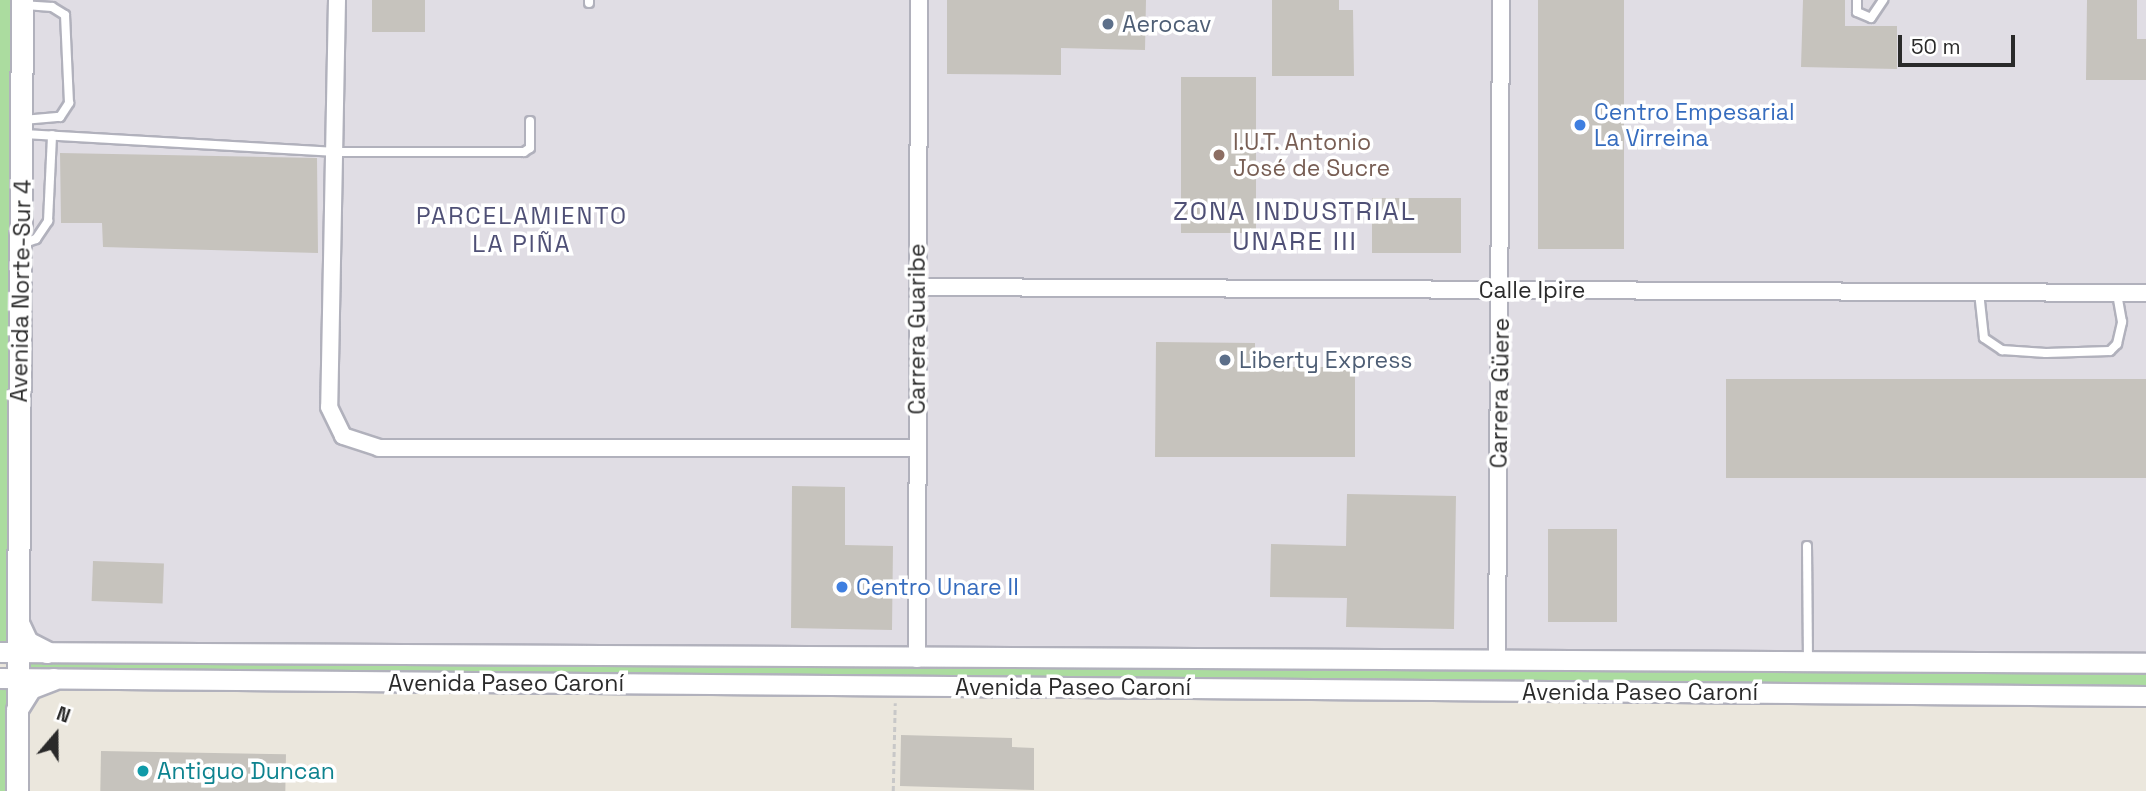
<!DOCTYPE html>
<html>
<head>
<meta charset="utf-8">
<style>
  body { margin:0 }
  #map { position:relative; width:2146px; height:791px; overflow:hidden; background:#ebe7dd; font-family:"Space Grotesk",sans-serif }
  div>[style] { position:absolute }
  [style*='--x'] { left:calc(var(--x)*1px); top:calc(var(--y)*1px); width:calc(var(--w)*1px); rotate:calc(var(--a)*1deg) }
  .industrial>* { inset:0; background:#e0dde4; transform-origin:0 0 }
  .green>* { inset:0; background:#abdc9f }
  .building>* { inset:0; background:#c6c3bd; transform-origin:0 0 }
  .path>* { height:2.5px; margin-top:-1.25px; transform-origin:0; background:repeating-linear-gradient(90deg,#c8c8c8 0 5px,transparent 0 8.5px) }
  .roads { filter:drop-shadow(2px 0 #b1b1bc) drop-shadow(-2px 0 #b1b1bc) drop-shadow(0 2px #b1b1bc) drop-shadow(0 -2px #b1b1bc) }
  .service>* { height:8px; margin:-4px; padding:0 4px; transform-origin:4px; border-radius:4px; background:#fff }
  .minor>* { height:16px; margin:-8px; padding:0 8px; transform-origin:8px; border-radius:8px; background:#fff }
  .tertiary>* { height:19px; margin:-9.5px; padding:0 9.5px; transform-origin:9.5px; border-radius:9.5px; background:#fff }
  .secondary>* { height:21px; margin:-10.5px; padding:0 10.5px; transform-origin:10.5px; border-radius:10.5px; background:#fff }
  .dots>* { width:19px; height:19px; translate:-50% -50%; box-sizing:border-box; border:4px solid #fff; border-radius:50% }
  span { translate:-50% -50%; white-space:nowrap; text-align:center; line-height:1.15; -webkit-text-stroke:7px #fff; paint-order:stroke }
  .service-label { font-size:23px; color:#4e5e75 }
  .left { translate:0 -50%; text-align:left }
  .shop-label { font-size:23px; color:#366cbe }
  .education-label { font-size:23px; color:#785e54 }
  .street-label { font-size:23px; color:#2a2a2a }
  .culture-label { font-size:23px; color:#0d838f }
  .neighbourhood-label { font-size:24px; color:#4f5076; letter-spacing:2px }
  .quarter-label { font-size:26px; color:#4f5076; letter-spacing:2px }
  .north { position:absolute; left:21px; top:700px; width:70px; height:70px; -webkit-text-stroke:5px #fff; paint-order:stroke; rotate:20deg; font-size:19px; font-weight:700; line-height:28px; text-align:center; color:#2a2a2a }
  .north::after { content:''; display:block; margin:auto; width:24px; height:32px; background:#2a2a2a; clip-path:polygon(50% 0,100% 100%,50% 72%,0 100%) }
  .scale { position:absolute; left:1898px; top:35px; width:117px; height:32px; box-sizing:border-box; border:4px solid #2a2a2a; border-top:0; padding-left:9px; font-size:21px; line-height:24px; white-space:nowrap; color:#2a2a2a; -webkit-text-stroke:5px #fff; paint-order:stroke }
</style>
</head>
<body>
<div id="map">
  <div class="industrial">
    <i style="left:22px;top:0;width:2124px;height:652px"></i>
  </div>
  <div class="green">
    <i style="clip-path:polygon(0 0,22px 0,18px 651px,2146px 663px,2146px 696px,18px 679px,17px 791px,0 791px,0 678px,17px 679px,17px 652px,0 652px)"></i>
  </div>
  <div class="building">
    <i style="left:372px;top:0;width:53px;height:32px"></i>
    <i style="clip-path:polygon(947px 0,1146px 0,1145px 50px,1061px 48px,1061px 75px,947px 74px)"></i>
    <i style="clip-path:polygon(1272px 0,1339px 0,1339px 10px,1353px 10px,1354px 76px,1272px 76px)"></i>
    <i style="left:1538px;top:0;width:86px;height:249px"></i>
    <i style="clip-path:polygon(1803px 0,1845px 0,1845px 26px,1897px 26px,1897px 69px,1801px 67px)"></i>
    <i style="clip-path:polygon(2087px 0,2137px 0,2137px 39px,2146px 39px,2146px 80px,2086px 80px)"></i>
    <i style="left:1256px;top:77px;width:156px;height:75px;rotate:90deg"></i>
    <i style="clip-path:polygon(60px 153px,317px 158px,318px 253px,103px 247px,102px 223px,61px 223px)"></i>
    <i style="left:1372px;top:198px;width:89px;height:55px"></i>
    <i style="clip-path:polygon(1156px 342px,1255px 343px,1255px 367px,1355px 367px,1355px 457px,1155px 457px)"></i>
    <i style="left:1726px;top:379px;width:420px;height:99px"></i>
    <i style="clip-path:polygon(792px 486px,845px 487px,845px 545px,893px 546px,892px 630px,791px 628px)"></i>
    <i style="clip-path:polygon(1347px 494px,1456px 496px,1454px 629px,1346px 627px,1347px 598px,1270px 597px,1271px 544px,1346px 546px)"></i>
    <i style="left:1548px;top:529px;width:69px;height:93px"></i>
    <i style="left:93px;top:561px;width:71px;height:40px;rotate:2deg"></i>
    <i style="clip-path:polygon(901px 735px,1012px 738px,1012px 747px,1034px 748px,1034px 790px,900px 786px)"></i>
    <i style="left:101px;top:751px;width:185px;height:40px;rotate:1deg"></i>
  </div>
  <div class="path">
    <i style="--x:893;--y:791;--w:88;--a:-88.7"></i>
  </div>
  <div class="roads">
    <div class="service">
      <i style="--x:1857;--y:0;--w:12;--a:90"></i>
      <i style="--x:1857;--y:12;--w:15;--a:23"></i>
      <i style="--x:1871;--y:18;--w:22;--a:-56"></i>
      <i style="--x:589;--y:3;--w:3;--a:-90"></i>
      <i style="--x:23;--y:120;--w:37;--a:-5"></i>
      <i style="--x:60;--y:117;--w:17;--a:-57"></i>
      <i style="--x:69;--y:103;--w:88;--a:-92.6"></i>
      <i style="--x:65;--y:15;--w:15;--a:-148"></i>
      <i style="--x:52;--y:7;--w:27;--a:-176"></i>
      <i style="--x:24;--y:134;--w:313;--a:3.3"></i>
      <i style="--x:336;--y:152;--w:188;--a:0"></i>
      <i style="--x:524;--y:152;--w:7;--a:-34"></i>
      <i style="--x:530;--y:148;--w:27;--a:-90"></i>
      <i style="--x:22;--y:244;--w:15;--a:-20"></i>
      <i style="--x:36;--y:239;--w:22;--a:-56"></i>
      <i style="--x:48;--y:221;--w:86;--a:-87.3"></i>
      <i style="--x:1979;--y:292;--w:46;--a:83.8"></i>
      <i style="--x:1984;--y:338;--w:22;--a:34"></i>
      <i style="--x:2002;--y:350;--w:44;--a:3.9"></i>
      <i style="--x:2046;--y:353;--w:64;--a:-1.8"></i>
      <i style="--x:2110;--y:351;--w:10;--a:-45"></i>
      <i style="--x:2117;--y:344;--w:23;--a:-77"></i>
      <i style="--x:2122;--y:322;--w:29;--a:-100"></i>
      <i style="--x:1807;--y:546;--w:115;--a:89.5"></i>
    </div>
    <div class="minor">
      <i style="--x:337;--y:0;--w:407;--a:91.1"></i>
      <i style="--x:329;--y:407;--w:32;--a:64"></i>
      <i style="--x:343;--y:436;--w:38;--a:18"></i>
      <i style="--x:379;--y:448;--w:537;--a:0"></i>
      <i style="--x:918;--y:287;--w:1228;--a:0.28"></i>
      <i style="--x:917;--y:659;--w:659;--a:-89.83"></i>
      <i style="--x:1497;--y:660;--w:660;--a:-89.65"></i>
    </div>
    <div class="tertiary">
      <i style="--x:0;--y:652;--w:2146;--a:0.29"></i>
      <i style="--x:0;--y:678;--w:2146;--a:0.48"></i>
    </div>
    <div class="secondary">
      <i style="--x:18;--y:623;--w:21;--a:65"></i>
      <i style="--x:27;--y:642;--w:22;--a:27"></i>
      <i style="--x:17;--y:709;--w:25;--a:-58"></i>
      <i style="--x:30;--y:688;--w:25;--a:-21"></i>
      <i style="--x:17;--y:791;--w:791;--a:-89.64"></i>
    </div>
  </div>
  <div class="dots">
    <i style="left:1108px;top:24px;background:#5c6f8a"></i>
    <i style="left:1580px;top:125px;background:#3f7fe0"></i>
    <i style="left:1219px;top:155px;background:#8d6e63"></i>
    <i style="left:1225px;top:360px;background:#5c6f8a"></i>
    <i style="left:842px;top:587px;background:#3f7fe0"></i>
    <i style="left:143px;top:771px;background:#0f9aa8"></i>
  </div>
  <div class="service-label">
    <span class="left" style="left:1122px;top:24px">Aerocav</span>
    <span class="left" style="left:1239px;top:360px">Liberty Express</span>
  </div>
  <div class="shop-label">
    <span class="left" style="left:1594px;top:125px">Centro Empesarial<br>La Virreina</span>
    <span class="left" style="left:856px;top:587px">Centro Unare II</span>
  </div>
  <div class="education-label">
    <span class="left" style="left:1233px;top:155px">I.U.T. Antonio<br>José de Sucre</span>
  </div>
  <div class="street-label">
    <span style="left:1532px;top:290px">Calle Ipire</span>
    <span style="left:21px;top:291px;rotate:-89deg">Avenida Norte-Sur 4</span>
    <span style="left:917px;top:329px;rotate:-90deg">Carrera Guaribe</span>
    <span style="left:1500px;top:393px;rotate:-89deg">Carrera Güere</span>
    <span style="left:506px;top:683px">Avenida Paseo Caroní</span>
    <span style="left:1073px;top:687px">Avenida Paseo Caroní</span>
    <span style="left:1640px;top:692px">Avenida Paseo Caroní</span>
  </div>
  <div class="culture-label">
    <span class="left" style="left:157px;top:771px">Antiguo Duncan</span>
  </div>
  <div class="neighbourhood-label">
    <span style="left:522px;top:230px">PARCELAMIENTO<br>LA PIÑA</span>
  </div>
  <div class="quarter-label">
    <span style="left:1295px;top:227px">ZONA INDUSTRIAL<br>UNARE III</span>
  </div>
  <div class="north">N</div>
  <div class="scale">50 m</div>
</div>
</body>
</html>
